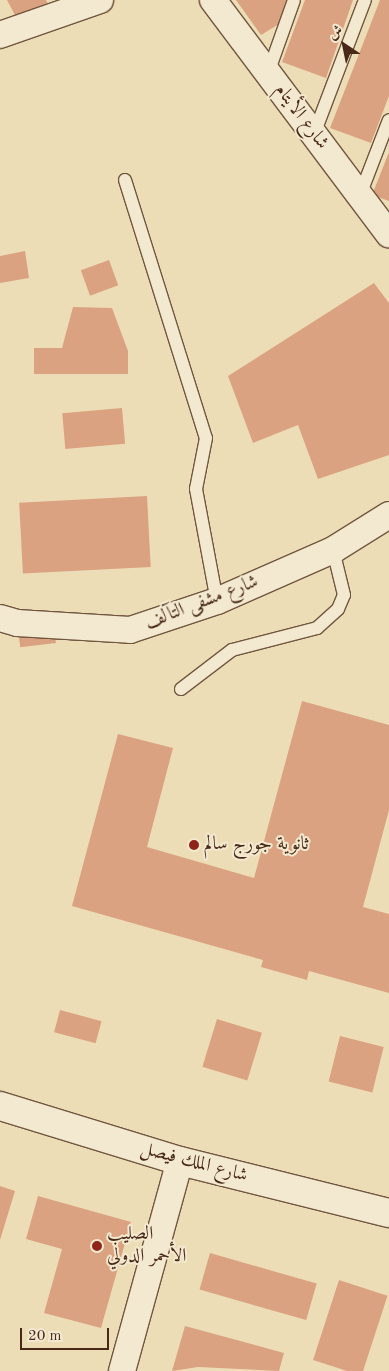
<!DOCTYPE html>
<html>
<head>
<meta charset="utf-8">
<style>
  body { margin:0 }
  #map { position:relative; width:389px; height:1371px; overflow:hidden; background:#edddb7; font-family:"Old Standard TT",Amiri,serif }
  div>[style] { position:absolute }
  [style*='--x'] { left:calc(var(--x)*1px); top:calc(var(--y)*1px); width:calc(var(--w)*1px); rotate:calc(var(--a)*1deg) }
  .building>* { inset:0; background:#dba281; transform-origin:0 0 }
  .roads { filter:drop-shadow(1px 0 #71563f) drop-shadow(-1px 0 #71563f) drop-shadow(0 1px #71563f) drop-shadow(0 -1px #71563f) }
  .service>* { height:12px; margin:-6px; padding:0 6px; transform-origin:6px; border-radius:6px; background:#f3e9d0 }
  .minor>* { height:26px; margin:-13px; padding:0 13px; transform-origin:13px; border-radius:13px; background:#f3e9d0 }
  .secondary>* { height:28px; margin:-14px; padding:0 14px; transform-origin:14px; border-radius:14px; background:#f3e9d0 }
  .dots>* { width:14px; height:14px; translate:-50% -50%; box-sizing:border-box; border:2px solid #f3e9d0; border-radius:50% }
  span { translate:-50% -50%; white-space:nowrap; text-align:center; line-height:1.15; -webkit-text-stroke:4px #f3e9d0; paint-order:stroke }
  .street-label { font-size:19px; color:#482917 }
  .poi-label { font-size:19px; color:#482917 }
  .left { translate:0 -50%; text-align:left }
  .north { position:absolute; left:319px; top:20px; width:50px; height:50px; -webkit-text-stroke:4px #f3e9d0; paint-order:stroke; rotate:326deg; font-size:14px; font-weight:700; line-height:20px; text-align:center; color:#482917 }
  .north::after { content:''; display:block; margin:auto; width:18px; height:22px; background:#482917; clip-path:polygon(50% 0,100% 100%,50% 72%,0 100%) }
  .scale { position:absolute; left:20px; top:1328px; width:89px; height:22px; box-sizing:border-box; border:2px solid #482917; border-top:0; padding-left:6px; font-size:15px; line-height:18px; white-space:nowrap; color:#482917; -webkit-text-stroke:4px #f3e9d0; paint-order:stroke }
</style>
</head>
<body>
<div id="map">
  <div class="building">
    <i style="clip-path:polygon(7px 0,46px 0,51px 10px,20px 25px)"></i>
    <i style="clip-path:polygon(236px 0,288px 0,279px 24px,261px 35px)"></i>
    <i style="clip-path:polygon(305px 0,353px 0,326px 78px,282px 62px)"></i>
    <i style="clip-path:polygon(380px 0,389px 0,389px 96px,371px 143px,330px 128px)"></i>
    <i style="clip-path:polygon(389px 152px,389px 201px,372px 195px)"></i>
    <i style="clip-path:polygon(25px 251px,29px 278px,0 283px,0 256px)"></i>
    <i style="left:109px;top:260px;width:27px;height:30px;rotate:70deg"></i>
    <i style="clip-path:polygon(374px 283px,389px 303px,389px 455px,318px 479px,298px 425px,253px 443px,228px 376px)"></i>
    <i style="clip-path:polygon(73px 307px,112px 308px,128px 351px,128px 374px,34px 374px,34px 348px,62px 348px)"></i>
    <i style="left:122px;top:408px;width:36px;height:60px;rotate:85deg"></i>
    <i style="left:147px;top:496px;width:71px;height:128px;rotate:87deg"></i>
    <i style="left:54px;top:627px;width:16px;height:36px;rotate:83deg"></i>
    <i style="clip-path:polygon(302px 701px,389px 725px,389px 810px,363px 907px,389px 914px,389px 993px,309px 971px,307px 980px,261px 967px,263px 960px,72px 906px,118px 734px,173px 748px,147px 847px,254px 878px)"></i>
    <i style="left:60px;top:1010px;width:43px;height:23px;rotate:15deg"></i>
    <i style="left:217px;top:1019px;width:47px;height:50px;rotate:17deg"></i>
    <i style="left:340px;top:1036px;width:45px;height:47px;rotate:14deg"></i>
    <i style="clip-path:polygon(0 1186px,15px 1191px,0 1240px)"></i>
    <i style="clip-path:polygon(38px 1196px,131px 1222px,101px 1328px,44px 1313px,62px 1249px,26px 1239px)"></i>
    <i style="left:210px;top:1253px;width:111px;height:38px;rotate:16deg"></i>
    <i style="left:339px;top:1280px;width:51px;height:84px;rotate:18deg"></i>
    <i style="clip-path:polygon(185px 1326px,284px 1353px,279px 1371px,198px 1367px,172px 1371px)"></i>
  </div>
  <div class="roads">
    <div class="service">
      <i style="--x:268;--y:73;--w:77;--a:-70.4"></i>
      <i style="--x:314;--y:134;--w:143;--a:-69.2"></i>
      <i style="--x:125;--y:180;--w:270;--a:72.6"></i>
      <i style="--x:206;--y:438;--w:52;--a:101.1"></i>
      <i style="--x:196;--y:489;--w:114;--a:79.4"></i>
      <i style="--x:360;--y:195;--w:80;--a:-68.9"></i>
      <i style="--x:181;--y:689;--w:64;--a:-37.4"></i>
      <i style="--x:232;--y:650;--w:88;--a:-14.5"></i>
      <i style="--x:317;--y:628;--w:28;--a:-42"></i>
      <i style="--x:338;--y:609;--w:15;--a:-67"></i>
      <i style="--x:344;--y:595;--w:46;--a:-103.7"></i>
    </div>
    <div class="minor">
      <i style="--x:213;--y:0;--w:293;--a:53.1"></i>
      <i style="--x:0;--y:35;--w:106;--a:-19.3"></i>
      <i style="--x:0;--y:618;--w:18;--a:16"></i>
      <i style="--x:17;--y:623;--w:113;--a:3.5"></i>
      <i style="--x:130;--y:630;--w:92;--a:-18.4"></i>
      <i style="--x:217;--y:601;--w:127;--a:-23.7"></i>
      <i style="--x:333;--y:550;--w:66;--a:-32"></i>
      <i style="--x:122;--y:1371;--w:218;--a:-74.6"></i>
    </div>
    <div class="secondary">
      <i style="--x:0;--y:1106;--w:188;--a:17"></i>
      <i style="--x:180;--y:1161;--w:215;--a:14"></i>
    </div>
  </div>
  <div class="dots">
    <i style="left:194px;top:845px;background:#8f2418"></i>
    <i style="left:97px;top:1246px;background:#8f2418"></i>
  </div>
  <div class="street-label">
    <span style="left:301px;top:117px;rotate:53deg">شارع الأيتام</span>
    <span style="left:202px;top:603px;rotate:-21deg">شارع مشفى التآلف</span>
    <span style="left:194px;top:1163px;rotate:15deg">شارع الملك فيصل</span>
  </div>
  <div class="poi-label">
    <span class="left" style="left:204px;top:845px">ثانوية جورج سالم</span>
    <span class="left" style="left:107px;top:1246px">الصليب<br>الأحمر الدولي</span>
  </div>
  <div class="north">ش</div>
  <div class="scale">20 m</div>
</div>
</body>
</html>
